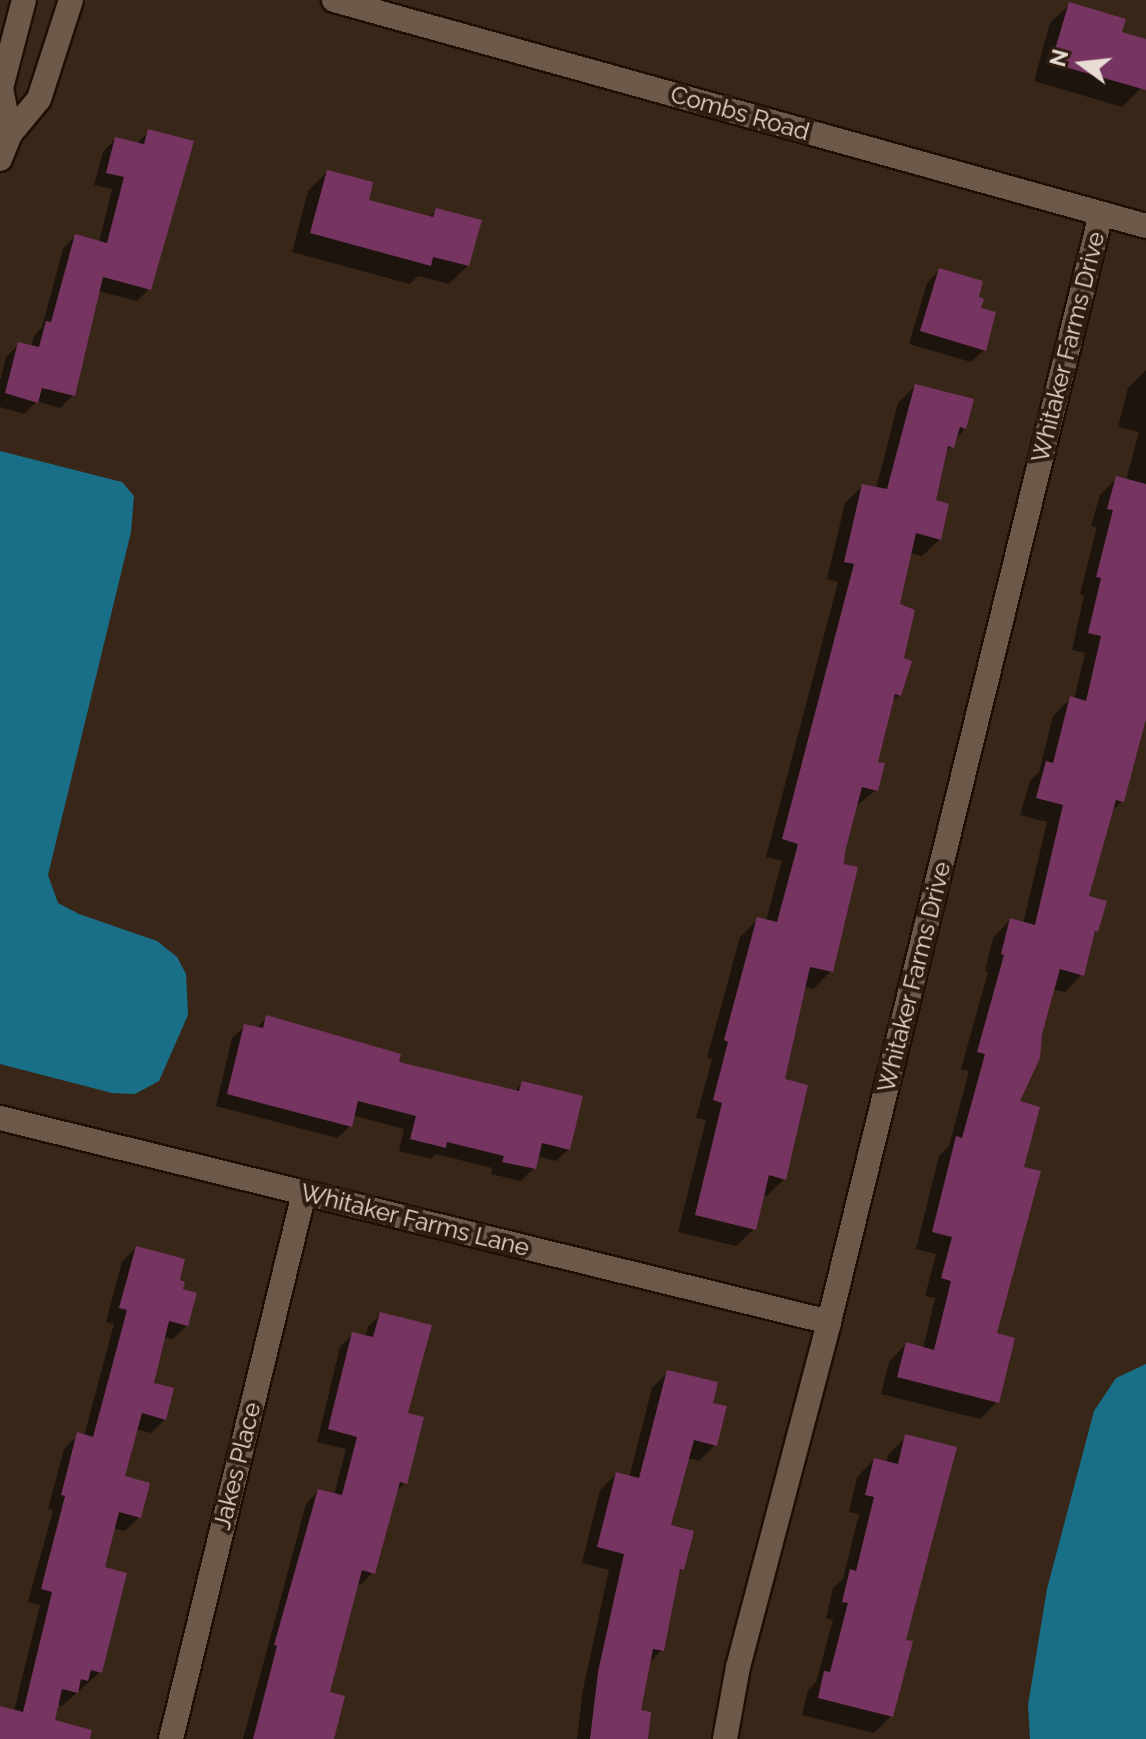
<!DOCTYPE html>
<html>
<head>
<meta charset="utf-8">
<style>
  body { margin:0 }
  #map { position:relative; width:1146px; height:1739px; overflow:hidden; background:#382619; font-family:Raleway,sans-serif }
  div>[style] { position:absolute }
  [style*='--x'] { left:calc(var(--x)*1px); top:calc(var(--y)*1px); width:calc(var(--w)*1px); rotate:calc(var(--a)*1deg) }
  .water>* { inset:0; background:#1a6f88 }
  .shadow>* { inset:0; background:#0007 }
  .building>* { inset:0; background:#763560 }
  .roads { filter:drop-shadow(2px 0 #1f0f03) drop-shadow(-2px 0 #1f0f03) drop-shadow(0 2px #1f0f03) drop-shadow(0 -2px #1f0f03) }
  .minor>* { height:24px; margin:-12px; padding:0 12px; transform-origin:12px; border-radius:12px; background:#6d594a }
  span { translate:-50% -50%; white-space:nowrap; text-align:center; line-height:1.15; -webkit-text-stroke:8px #2e1d0f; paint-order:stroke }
  .street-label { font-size:24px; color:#e7dbd2 }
  .north { position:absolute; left:1042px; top:24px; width:80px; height:80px; -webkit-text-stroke:6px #2e1d0f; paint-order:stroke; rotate:285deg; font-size:22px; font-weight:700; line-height:32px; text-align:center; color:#e7dbd2 }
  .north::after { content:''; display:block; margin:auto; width:28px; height:36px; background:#e7dbd2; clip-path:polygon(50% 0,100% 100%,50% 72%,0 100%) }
</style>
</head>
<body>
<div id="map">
  <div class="water">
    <i style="clip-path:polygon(0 451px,122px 482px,134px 496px,131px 532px,48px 875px,58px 903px,79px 914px,157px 941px,177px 957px,186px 974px,188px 1015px,159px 1081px,135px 1094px,112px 1093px,0 1064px)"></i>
    <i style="clip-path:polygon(1146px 1364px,1146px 1739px,1030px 1739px,1028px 1705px,1047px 1589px,1094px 1411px,1116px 1378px)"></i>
  </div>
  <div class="shadow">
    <i style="clip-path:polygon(1069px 5px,1120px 34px,1146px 41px,1146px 72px,1141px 88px,1122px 107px,1034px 81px,1050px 23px)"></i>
    <i style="clip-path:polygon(149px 132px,149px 289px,137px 301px,98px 291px,73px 395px,60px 408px,37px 401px,24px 414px,0 407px,0 381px,6px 357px,19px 344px,31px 347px,34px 336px,42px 327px,63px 249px,75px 236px,99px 243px,112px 189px,94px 185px,103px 152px,115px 139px,136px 144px)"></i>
    <i style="clip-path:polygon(327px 172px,367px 201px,429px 218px,436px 210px,468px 265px,449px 284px,418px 276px,410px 284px,292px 252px,308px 191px)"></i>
    <i style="clip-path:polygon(939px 271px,976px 298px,984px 350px,971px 362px,909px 344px,927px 283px)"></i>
    <i style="clip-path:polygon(1146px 370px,1146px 711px,1122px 801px,1111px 812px,1087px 898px,1097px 931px,1092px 936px,1082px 974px,1065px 992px,1052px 989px,1017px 1103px,1022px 1168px,994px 1335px,997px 1402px,980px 1419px,881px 1394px,889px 1362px,906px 1344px,923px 1349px,935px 1298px,925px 1296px,936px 1254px,916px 1249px,939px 1156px,949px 1146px,969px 1071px,961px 1069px,988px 972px,985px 971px,993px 938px,1010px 920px,1023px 924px,1047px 822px,1020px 815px,1030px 781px,1039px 772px,1053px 716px,1070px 699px,1074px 700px,1085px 653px,1072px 650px,1084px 596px,1080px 594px,1097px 527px,1091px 526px,1100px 495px,1117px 478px,1126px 480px,1139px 432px,1118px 427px,1128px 388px)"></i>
    <i style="clip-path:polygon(915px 386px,965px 428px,944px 455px,933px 502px,940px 539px,922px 556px,909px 553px,897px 605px,901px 660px,899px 695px,891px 703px,876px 763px,876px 790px,855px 807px,843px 852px,831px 971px,813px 989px,803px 986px,783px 1080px,784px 1179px,767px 1196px,762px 1195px,754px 1229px,736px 1246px,678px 1232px,706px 1120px,696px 1118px,712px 1059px,707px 1058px,740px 937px,758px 919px,766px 921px,782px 861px,766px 857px,838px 582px,827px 579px,845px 503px,863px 486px,876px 489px,898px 403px)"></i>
    <i style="clip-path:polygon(267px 1017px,396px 1064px,514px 1092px,522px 1084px,569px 1149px,556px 1161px,537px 1156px,534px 1168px,521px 1181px,491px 1174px,492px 1168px,436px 1154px,431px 1159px,399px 1151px,404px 1129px,352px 1115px,350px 1126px,337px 1138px,216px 1106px,232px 1038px,245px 1026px,256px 1029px)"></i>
    <i style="clip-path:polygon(136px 1248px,177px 1282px,187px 1325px,173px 1339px,163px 1337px,152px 1384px,165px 1419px,151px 1433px,136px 1429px,123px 1478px,139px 1517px,125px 1531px,113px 1528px,102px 1568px,100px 1672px,62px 1706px,57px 1704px,49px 1739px,0 1739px,0 1708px,14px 1711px,40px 1605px,28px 1602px,53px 1510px,48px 1509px,64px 1449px,78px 1435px,84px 1436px,114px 1324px,106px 1322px,122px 1262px)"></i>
    <i style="clip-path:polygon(381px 1314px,406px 1415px,405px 1483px,395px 1492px,373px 1572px,361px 1585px,356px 1584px,328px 1693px,332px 1739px,243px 1739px,306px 1504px,318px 1491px,334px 1495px,346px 1449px,317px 1442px,340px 1347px,353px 1334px,365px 1337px,368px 1327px)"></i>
    <i style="clip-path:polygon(668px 1372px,711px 1404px,715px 1445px,699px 1461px,687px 1458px,668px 1526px,682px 1569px,676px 1575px,662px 1650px,648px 1664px,639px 1712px,646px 1739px,577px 1739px,583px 1689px,609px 1570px,582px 1563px,600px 1490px,616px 1474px,629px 1478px,652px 1388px)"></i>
    <i style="clip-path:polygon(906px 1437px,903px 1641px,891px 1716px,874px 1733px,802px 1715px,808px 1690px,816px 1682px,833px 1620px,826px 1618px,833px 1588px,843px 1579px,859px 1514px,849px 1512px,857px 1477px,874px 1460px,886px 1463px,889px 1454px)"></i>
  </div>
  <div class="building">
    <i style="clip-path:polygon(1069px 2px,1126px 19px,1122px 32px,1146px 39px,1146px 90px,1051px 63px)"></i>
    <i style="clip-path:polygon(148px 129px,194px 141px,151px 290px,103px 277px,75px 396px,42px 388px,38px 403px,5px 393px,18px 342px,39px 347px,46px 321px,51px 322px,75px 234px,107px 243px,124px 177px,106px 173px,115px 137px,144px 144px)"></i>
    <i style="clip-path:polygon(327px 170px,373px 182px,369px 200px,433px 217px,436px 208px,482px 220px,469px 266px,433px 257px,431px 266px,310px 233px)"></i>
    <i style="clip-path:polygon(939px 268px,983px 281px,979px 297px,984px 299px,981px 308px,996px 312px,986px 351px,920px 331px)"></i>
    <i style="clip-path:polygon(915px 384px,974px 399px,966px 429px,960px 427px,954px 448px,948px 446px,936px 500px,949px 504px,941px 540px,916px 533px,900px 604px,915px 610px,904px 658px,912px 661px,901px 696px,895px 694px,878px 762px,885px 763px,878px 791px,862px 787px,845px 852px,844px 864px,858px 867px,833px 972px,810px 967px,785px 1079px,808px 1085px,786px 1180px,769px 1175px,756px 1230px,695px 1215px,722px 1103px,713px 1100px,728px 1042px,724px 1040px,757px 917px,777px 922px,798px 844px,782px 839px,854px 564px,844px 562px,862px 484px,887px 489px)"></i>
    <i style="clip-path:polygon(1116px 476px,1146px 484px,1146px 719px,1124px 802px,1116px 800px,1089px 896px,1107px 901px,1098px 932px,1095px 931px,1084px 976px,1060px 969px,1042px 1034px,1040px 1058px,1020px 1101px,1040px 1107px,1024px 1167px,1041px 1171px,997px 1333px,1015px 1338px,999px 1403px,897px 1377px,906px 1342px,934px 1350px,951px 1281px,941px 1278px,952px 1237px,932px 1232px,956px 1136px,962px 1138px,985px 1054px,977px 1052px,1004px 955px,1001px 954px,1010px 918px,1035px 925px,1063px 805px,1036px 798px,1046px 761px,1053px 763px,1070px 696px,1086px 701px,1101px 636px,1088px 633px,1101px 578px,1096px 577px,1113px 510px,1107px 509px)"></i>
    <i style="clip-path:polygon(266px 1015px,401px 1054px,399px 1062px,519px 1091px,522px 1081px,583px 1096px,570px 1150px,542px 1143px,536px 1169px,502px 1162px,504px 1156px,447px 1142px,446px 1148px,410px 1139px,416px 1116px,358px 1101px,352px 1127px,227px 1094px,244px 1024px,263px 1028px)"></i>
    <i style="clip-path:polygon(136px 1246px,185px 1259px,180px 1280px,185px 1282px,183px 1289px,197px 1293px,188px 1326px,169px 1321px,154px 1383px,174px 1388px,166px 1420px,142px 1413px,125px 1476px,150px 1483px,141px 1518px,119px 1512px,105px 1567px,127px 1573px,102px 1673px,91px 1670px,88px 1681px,81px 1679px,78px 1693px,62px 1689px,55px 1720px,92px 1730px,90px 1739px,0 1739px,0 1706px,23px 1712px,52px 1592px,41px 1589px,65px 1496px,61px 1495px,77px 1432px,93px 1437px,127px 1310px,119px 1308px)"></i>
    <i style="clip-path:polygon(380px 1312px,432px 1325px,408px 1413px,424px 1417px,407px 1484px,400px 1482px,375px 1574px,362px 1570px,330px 1692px,345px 1696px,334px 1739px,253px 1739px,277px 1646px,274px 1645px,318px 1489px,342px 1495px,357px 1437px,328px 1429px,352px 1332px,373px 1337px)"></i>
    <i style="clip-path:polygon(667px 1370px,718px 1382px,713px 1403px,727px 1406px,717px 1446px,694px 1440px,671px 1525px,694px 1531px,684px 1570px,680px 1569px,664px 1651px,653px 1649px,641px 1710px,651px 1712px,648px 1739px,590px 1739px,598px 1672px,624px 1554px,597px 1547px,616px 1472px,639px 1478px)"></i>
    <i style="clip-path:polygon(905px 1434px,957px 1447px,906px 1640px,913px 1641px,893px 1717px,818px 1698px,824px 1671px,830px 1672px,848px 1603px,842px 1602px,850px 1569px,856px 1571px,874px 1497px,865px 1495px,874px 1458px,898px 1464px)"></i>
  </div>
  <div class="roads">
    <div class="minor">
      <i style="--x:334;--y:0;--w:843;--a:15.55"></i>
      <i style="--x:10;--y:134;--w:47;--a:-101.1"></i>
      <i style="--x:1;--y:88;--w:91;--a:-75.4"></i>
      <i style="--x:0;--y:159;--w:27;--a:-68"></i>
      <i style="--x:10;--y:134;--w:45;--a:-50.4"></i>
      <i style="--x:39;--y:99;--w:104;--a:-72.1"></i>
      <i style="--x:0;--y:1118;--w:854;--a:13.82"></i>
      <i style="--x:171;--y:1739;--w:562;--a:-76.31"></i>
      <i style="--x:725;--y:1739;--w:73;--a:-79.8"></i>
      <i style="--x:738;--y:1667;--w:357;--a:-75.2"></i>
      <i style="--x:829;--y:1322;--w:1141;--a:-76.21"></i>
    </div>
  </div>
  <div class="street-label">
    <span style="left:740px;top:113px;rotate:16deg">Combs Road</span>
    <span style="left:1068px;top:347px;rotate:-76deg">Whitaker Farms Drive</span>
    <span style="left:914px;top:977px;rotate:-76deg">Whitaker Farms Drive</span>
    <span style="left:415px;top:1220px;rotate:14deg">Whitaker Farms Lane</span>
    <span style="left:237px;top:1466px;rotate:-76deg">Jakes Place</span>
  </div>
  <div class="north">N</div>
</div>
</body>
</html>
